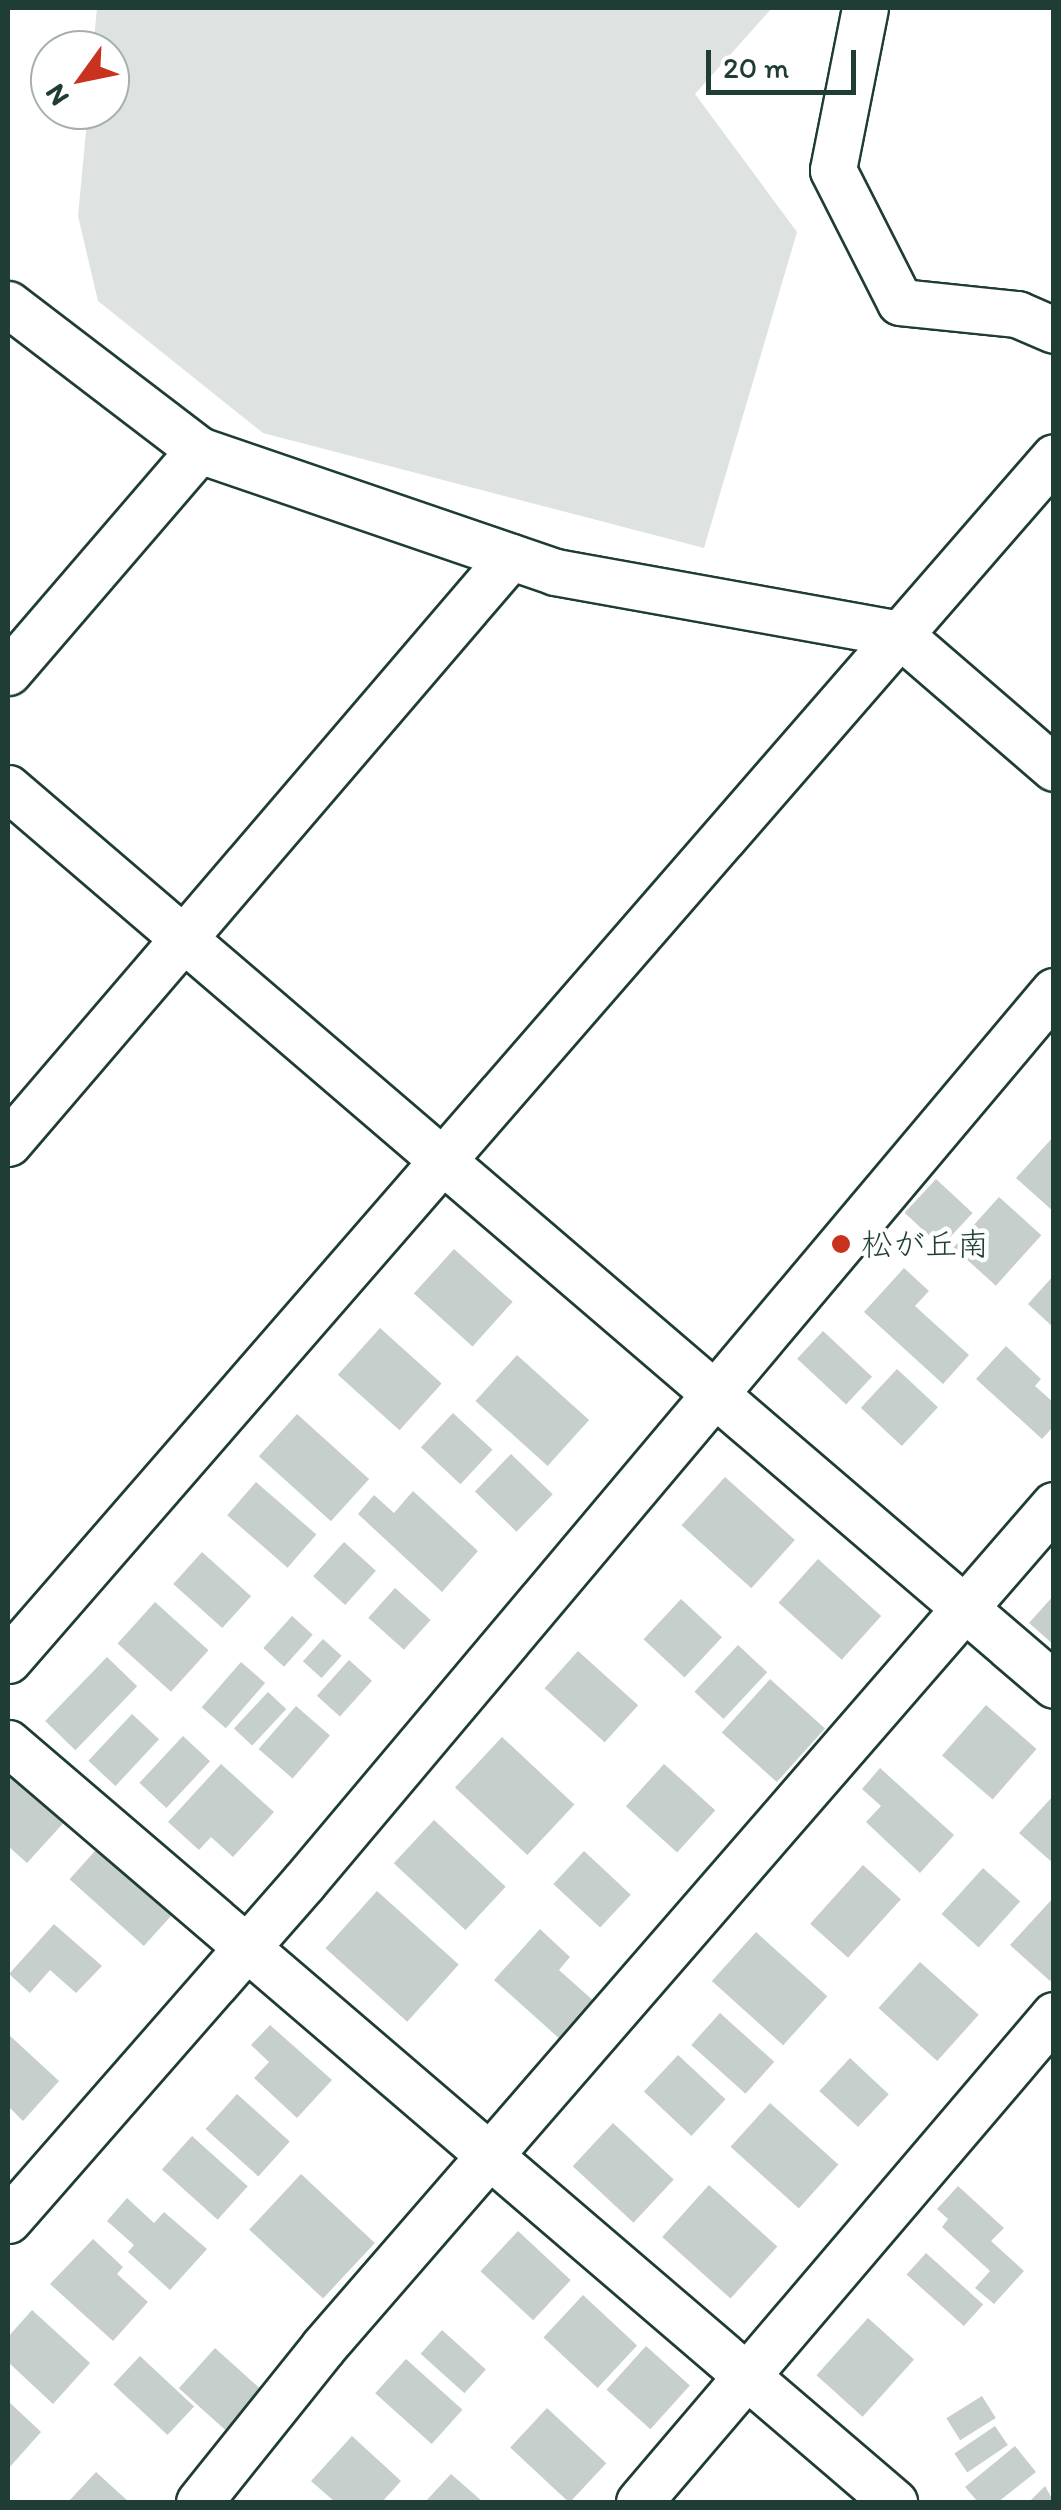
<!DOCTYPE html>
<html>
<head>
<meta charset="utf-8">
<style>
  body { margin:0 }
  #map { position:relative; width:1061px; height:2510px; overflow:hidden; background:#fff; font-family:Itim,"Klee One",sans-serif }
  div>[style] { position:absolute }
  [style*='--x'] { left:calc(var(--x)*1px); top:calc(var(--y)*1px); width:calc(var(--w)*1px); rotate:calc(var(--a)*1deg) }
  .green>* { inset:0; background:#dee3e2 }
  .building>* { inset:0; background:#c7cfcc; transform-origin:0 0 }
  .roads { filter:drop-shadow(2px 0 #1f3d34) drop-shadow(-2px 0 #1f3d34) drop-shadow(0 2px #1f3d34) drop-shadow(0 -2px #1f3d34) }
  .minor>* { height:45px; margin:-22.5px; padding:0 22.5px; transform-origin:22.5px; border-radius:22.5px; background:#fff }
  .dots>* { width:28px; height:28px; translate:-50% -50%; box-sizing:border-box; border:5px solid #fff; border-radius:50% }
  span { translate:-50% -50%; white-space:nowrap; text-align:center; line-height:1.15; -webkit-text-stroke:9px #fff; paint-order:stroke }
  .poi-label { font-size:32px; color:#1f3d34 }
  .left { translate:0 -50%; text-align:left }
  .frame { position:absolute; inset:0; border:10px solid #1f3d34; pointer-events:none }
  .north { position:absolute; left:30px; top:30px; width:100px; height:100px; box-sizing:border-box; background:#fff; border:2px solid #a5b1ae; border-radius:50%; rotate:237deg; font-size:28px; font-weight:700; line-height:40px; text-align:center; color:#1f3d34 }
  .north::after { content:''; display:block; margin:auto; width:35px; height:45px; background:#c8321e; clip-path:polygon(50% 0,100% 100%,50% 72%,0 100%) }
  .scale { position:absolute; left:706px; top:50px; width:150px; height:45px; box-sizing:border-box; border:5px solid #1f3d34; border-top:0; padding-left:12px; font-size:30px; line-height:35px; white-space:nowrap; color:#1f3d34; -webkit-text-stroke:8px #fff; paint-order:stroke }
</style>
</head>
<body>
<div id="map">
  <div class="green">
    <i style="clip-path:polygon(97px 8px,772px 8px,695px 94px,797px 232px,704px 548px,263px 433px,98px 301px,78px 216px,88px 110px,110px 110px,110px 50px,93px 50px)"></i>
  </div>
  <div class="building">
    <i style="clip-path:polygon(1054px 1136px,1054px 1212px,1016px 1178px)"></i>
    <i style="left:936px;top:1179px;width:50px;height:46px;rotate:43deg"></i>
    <i style="left:999px;top:1197px;width:57px;height:68px;rotate:42deg"></i>
    <i style="left:454px;top:1249px;width:79px;height:60px;rotate:42deg"></i>
    <i style="clip-path:polygon(904px 1268px,929px 1291px,915px 1306px,969px 1355px,943px 1384px,864px 1312px)"></i>
    <i style="clip-path:polygon(1054px 1275px,1054px 1328px,1028px 1304px)"></i>
    <i style="left:380px;top:1328px;width:83px;height:63px;rotate:42deg"></i>
    <i style="left:823px;top:1331px;width:67px;height:38px;rotate:43deg"></i>
    <i style="clip-path:polygon(1006px 1346px,1041px 1379px,1035px 1386px,1054px 1403px,1054px 1426px,1042px 1439px,976px 1379px)"></i>
    <i style="left:517px;top:1355px;width:97px;height:62px;rotate:42deg"></i>
    <i style="left:897px;top:1369px;width:56px;height:53px;rotate:43deg"></i>
    <i style="left:453px;top:1413px;width:54px;height:47px;rotate:43deg"></i>
    <i style="left:297px;top:1414px;width:97px;height:57px;rotate:42deg"></i>
    <i style="left:511px;top:1454px;width:58px;height:52px;rotate:44deg"></i>
    <i style="left:725px;top:1477px;width:94px;height:65px;rotate:42deg"></i>
    <i style="left:256px;top:1482px;width:80px;height:44px;rotate:41deg"></i>
    <i style="clip-path:polygon(413px 1491px,478px 1551px,442px 1592px,358px 1514px,374px 1495px,394px 1513px)"></i>
    <i style="left:344px;top:1542px;width:43px;height:46px;rotate:42deg"></i>
    <i style="left:202px;top:1552px;width:66px;height:43px;rotate:42deg"></i>
    <i style="left:818px;top:1559px;width:85px;height:59px;rotate:42deg"></i>
    <i style="left:395px;top:1588px;width:48px;height:40px;rotate:42deg"></i>
    <i style="clip-path:polygon(1054px 1595px,1054px 1645px,1029px 1623px)"></i>
    <i style="left:681px;top:1599px;width:56px;height:55px;rotate:43deg"></i>
    <i style="left:155px;top:1602px;width:72px;height:56px;rotate:42deg"></i>
    <i style="left:292px;top:1616px;width:28px;height:43px;rotate:42deg"></i>
    <i style="left:323px;top:1639px;width:25px;height:30px;rotate:42deg"></i>
    <i style="left:738px;top:1645px;width:40px;height:64px;rotate:43deg"></i>
    <i style="left:578px;top:1651px;width:81px;height:50px;rotate:42deg"></i>
    <i style="left:107px;top:1657px;width:42px;height:89px;rotate:44deg"></i>
    <i style="left:349px;top:1660px;width:31px;height:48px;rotate:42deg"></i>
    <i style="left:241px;top:1662px;width:32px;height:60px;rotate:41deg"></i>
    <i style="left:770px;top:1679px;width:74px;height:72px;rotate:42deg"></i>
    <i style="left:268px;top:1692px;width:25px;height:50px;rotate:43deg"></i>
    <i style="left:986px;top:1705px;width:67px;height:67px;rotate:41deg"></i>
    <i style="left:296px;top:1706px;width:45px;height:57px;rotate:41deg"></i>
    <i style="left:132px;top:1714px;width:37px;height:64px;rotate:43deg"></i>
    <i style="left:183px;top:1736px;width:37px;height:64px;rotate:43deg"></i>
    <i style="left:502px;top:1737px;width:99px;height:69px;rotate:43deg"></i>
    <i style="clip-path:polygon(8px 1763px,68px 1818px,27px 1863px,8px 1846px)"></i>
    <i style="clip-path:polygon(221px 1764px,274px 1812px,233px 1857px,211px 1837px,199px 1850px,168px 1822px)"></i>
    <i style="left:664px;top:1764px;width:69px;height:57px;rotate:42deg"></i>
    <i style="clip-path:polygon(880px 1768px,954px 1835px,920px 1873px,866px 1822px,881px 1806px,862px 1789px)"></i>
    <i style="clip-path:polygon(1054px 1795px,1054px 1864px,1019px 1833px)"></i>
    <i style="left:434px;top:1820px;width:98px;height:59px;rotate:43deg"></i>
    <i style="left:103px;top:1842px;width:100px;height:50px;rotate:42deg"></i>
    <i style="left:584px;top:1851px;width:64px;height:45px;rotate:43deg"></i>
    <i style="left:863px;top:1865px;width:51px;height:79px;rotate:42deg"></i>
    <i style="left:983px;top:1868px;width:50px;height:62px;rotate:42deg"></i>
    <i style="left:377px;top:1891px;width:110px;height:77px;rotate:42deg"></i>
    <i style="clip-path:polygon(1054px 1897px,1054px 1977px,1050px 1981px,1010px 1945px)"></i>
    <i style="clip-path:polygon(54px 1924px,102px 1966px,76px 1993px,50px 1970px,30px 1993px,9px 1974px)"></i>
    <i style="clip-path:polygon(540px 1929px,570px 1957px,559px 1970px,596px 2003px,562px 2041px,494px 1980px)"></i>
    <i style="left:756px;top:1932px;width:96px;height:66px;rotate:42deg"></i>
    <i style="left:920px;top:1962px;width:79px;height:62px;rotate:42deg"></i>
    <i style="left:720px;top:2013px;width:73px;height:43px;rotate:42deg"></i>
    <i style="clip-path:polygon(270px 2025px,332px 2080px,297px 2118px,254px 2078px,269px 2062px,251px 2045px)"></i>
    <i style="clip-path:polygon(8px 2034px,59px 2081px,23px 2121px,8px 2106px)"></i>
    <i style="left:678px;top:2055px;width:65px;height:50px;rotate:43deg"></i>
    <i style="left:850px;top:2058px;width:53px;height:45px;rotate:43deg"></i>
    <i style="left:237px;top:2094px;width:71px;height:47px;rotate:42deg"></i>
    <i style="left:770px;top:2103px;width:92px;height:59px;rotate:42deg"></i>
    <i style="left:613px;top:2123px;width:83px;height:59px;rotate:43deg"></i>
    <i style="left:192px;top:2136px;width:75px;height:45px;rotate:42deg"></i>
    <i style="left:301px;top:2174px;width:101px;height:76px;rotate:43deg"></i>
    <i style="left:709px;top:2185px;width:92px;height:70px;rotate:42deg"></i>
    <i style="clip-path:polygon(958px 2186px,1004px 2228px,991px 2241px,1024px 2271px,994px 2304px,975px 2288px,990px 2271px,942px 2227px,948px 2219px,937px 2209px)"></i>
    <i style="clip-path:polygon(127px 2198px,154px 2223px,164px 2212px,207px 2249px,170px 2290px,128px 2252px,134px 2245px,107px 2221px)"></i>
    <i style="left:518px;top:2231px;width:72px;height:55px;rotate:43deg"></i>
    <i style="clip-path:polygon(93px 2239px,123px 2267px,117px 2274px,148px 2302px,113px 2341px,50px 2284px)"></i>
    <i style="left:926px;top:2253px;width:77px;height:29px;rotate:42deg"></i>
    <i style="left:583px;top:2295px;width:74px;height:58px;rotate:43deg"></i>
    <i style="clip-path:polygon(32px 2310px,90px 2363px,53px 2404px,8px 2362px,8px 2337px)"></i>
    <i style="left:868px;top:2318px;width:62px;height:77px;rotate:42deg"></i>
    <i style="left:442px;top:2330px;width:59px;height:32px;rotate:42deg"></i>
    <i style="left:646px;top:2346px;width:59px;height:59px;rotate:42deg"></i>
    <i style="left:215px;top:2348px;width:67px;height:54px;rotate:42deg"></i>
    <i style="left:140px;top:2356px;width:74px;height:39px;rotate:43deg"></i>
    <i style="left:406px;top:2359px;width:76px;height:46px;rotate:42deg"></i>
    <i style="left:982px;top:2396px;width:26px;height:42px;rotate:58deg"></i>
    <i style="clip-path:polygon(8px 2401px,41px 2432px,8px 2469px)"></i>
    <i style="left:547px;top:2408px;width:81px;height:54px;rotate:43deg"></i>
    <i style="left:995px;top:2426px;width:23px;height:49px;rotate:56deg"></i>
    <i style="clip-path:polygon(352px 2436px,401px 2481px,382px 2502px,335px 2502px,311px 2481px)"></i>
    <i style="clip-path:polygon(1015px 2446px,1036px 2472px,998px 2502px,978px 2502px,965px 2487px)"></i>
    <i style="clip-path:polygon(96px 2472px,129px 2502px,68px 2502px)"></i>
    <i style="clip-path:polygon(451px 2474px,483px 2502px,425px 2502px)"></i>
    <i style="clip-path:polygon(1045px 2486px,1054px 2502px,1029px 2502px)"></i>
  </div>
  <div class="roads">
    <div class="minor">
      <i style="--x:865;--y:8;--w:165;--a:101.2"></i>
      <i style="--x:833;--y:170;--w:148;--a:63.1"></i>
      <i style="--x:900;--y:302;--w:118;--a:5.9"></i>
      <i style="--x:1017;--y:314;--w:40;--a:23.4"></i>
      <i style="--x:8;--y:304;--w:240;--a:37.4"></i>
      <i style="--x:199;--y:450;--w:376;--a:18.9"></i>
      <i style="--x:555;--y:572;--w:350;--a:10.2"></i>
      <i style="--x:899;--y:634;--w:205;--a:40.8"></i>
      <i style="--x:8;--y:672;--w:293;--a:-49.3"></i>
      <i style="--x:8;--y:788;--w:1378;--a:40.61"></i>
      <i style="--x:8;--y:1143;--w:772;--a:-49.41"></i>
      <i style="--x:8;--y:1660;--w:1594;--a:-48.99"></i>
      <i style="--x:8;--y:1743;--w:1167;--a:40.59"></i>
      <i style="--x:8;--y:2220;--w:448;--a:-48.8"></i>
      <i style="--x:303;--y:1883;--w:1166;--a:-49.91"></i>
      <i style="--x:199;--y:2502;--w:198;--a:-51.3"></i>
      <i style="--x:323;--y:2347;--w:1115;--a:-49.04"></i>
      <i style="--x:639;--y:2502;--w:640;--a:-49.56"></i>
    </div>
  </div>
  <div class="dots">
    <i style="left:841px;top:1244px;background:#c8321e"></i>
  </div>
  <div class="poi-label">
    <span class="left" style="left:861px;top:1244px">松が丘南</span>
  </div>
  <div class="frame"></div>
  <div class="north">N</div>
  <div class="scale">20 m</div>
</div>
</body>
</html>
